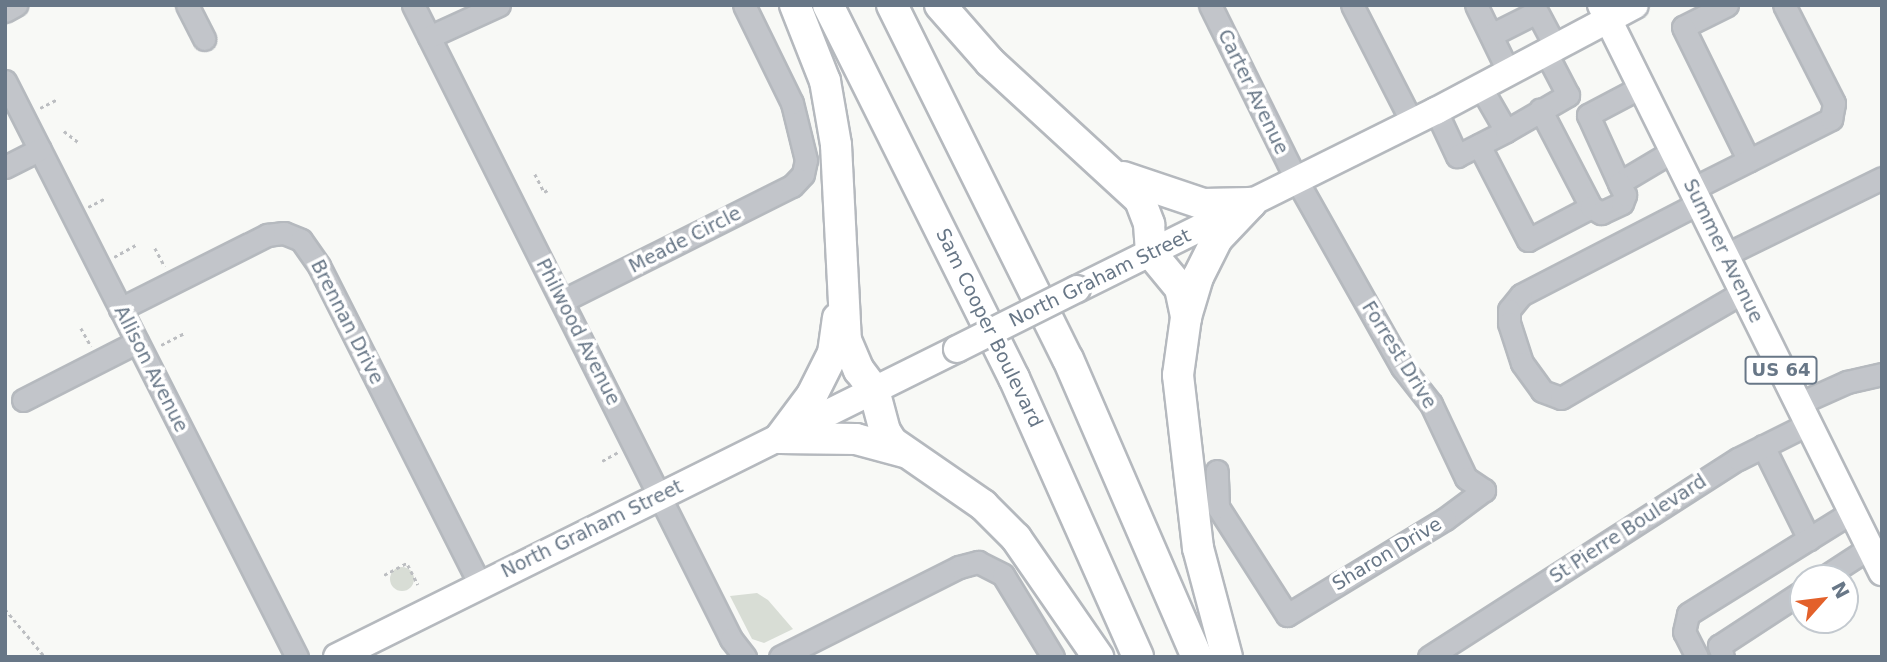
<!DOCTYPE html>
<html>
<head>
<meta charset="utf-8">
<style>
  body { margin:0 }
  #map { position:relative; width:1887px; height:662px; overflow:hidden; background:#f8f9f6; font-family:"DejaVu Sans",sans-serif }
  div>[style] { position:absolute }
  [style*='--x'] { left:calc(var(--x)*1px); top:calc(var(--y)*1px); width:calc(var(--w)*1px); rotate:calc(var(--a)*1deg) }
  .green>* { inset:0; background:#d8ddd5 }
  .round { border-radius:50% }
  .path>* { height:2.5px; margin-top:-1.25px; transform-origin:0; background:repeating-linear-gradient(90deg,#bcbec1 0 3.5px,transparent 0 7px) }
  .roads { filter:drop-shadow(2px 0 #b5b9be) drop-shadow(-2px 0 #b5b9be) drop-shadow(0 2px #b5b9be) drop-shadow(0 -2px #b5b9be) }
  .minor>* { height:21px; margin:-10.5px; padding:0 10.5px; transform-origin:10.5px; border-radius:10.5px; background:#c2c5ca }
  .major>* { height:26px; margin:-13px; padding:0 13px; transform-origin:13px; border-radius:13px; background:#fff }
  .highway>* { height:30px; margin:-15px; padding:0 15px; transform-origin:15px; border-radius:15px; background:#fff }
  .bridges { filter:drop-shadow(2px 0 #b5b9be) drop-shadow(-2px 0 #b5b9be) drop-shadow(0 2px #b5b9be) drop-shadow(0 -2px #b5b9be) }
  .major-bridge>* { height:26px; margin:-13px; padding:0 13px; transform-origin:13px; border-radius:13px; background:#fff }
  span { translate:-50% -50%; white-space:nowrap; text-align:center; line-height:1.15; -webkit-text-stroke:7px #fff; paint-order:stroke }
  .shield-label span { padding:2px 5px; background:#fff; border:2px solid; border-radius:5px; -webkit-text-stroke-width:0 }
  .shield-label { font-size:18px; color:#687787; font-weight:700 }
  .street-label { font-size:19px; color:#687787 }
  .frame { position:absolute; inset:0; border:7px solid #687787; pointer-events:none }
  .north { position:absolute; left:1789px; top:564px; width:70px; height:70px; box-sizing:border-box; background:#fff; border:2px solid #c3c9cf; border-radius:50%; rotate:62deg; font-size:19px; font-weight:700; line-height:28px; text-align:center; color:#687787 }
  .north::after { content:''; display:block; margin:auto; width:24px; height:32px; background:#e3612b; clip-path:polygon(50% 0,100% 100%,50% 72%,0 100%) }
</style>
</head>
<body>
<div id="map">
  <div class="green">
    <i class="round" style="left:390px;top:567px;width:24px;height:24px"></i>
    <i style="clip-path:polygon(757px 593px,768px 600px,793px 629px,764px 643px,752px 639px,730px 596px)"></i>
  </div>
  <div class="path">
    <i style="--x:40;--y:108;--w:18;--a:-27"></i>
    <i style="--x:64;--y:131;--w:18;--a:38"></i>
    <i style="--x:535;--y:174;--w:20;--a:63"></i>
    <i style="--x:544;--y:192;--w:4;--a:-27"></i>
    <i style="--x:88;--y:207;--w:18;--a:-27"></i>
    <i style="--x:155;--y:248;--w:21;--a:62"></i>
    <i style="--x:114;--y:257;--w:25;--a:-29"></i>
    <i style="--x:81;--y:328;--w:21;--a:61"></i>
    <i style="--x:161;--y:345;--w:25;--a:-27"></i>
    <i style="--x:602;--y:461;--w:18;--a:-29"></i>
    <i style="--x:408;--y:565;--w:22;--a:63"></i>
    <i style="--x:384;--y:575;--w:26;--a:-28"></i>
    <i style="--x:5;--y:609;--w:62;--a:50.2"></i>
  </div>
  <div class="roads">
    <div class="minor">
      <i style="--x:187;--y:5;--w:38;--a:63"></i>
      <i style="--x:413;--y:5;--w:709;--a:63.36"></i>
      <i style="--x:731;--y:639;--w:23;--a:52"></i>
      <i style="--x:1210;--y:5;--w:194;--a:63.7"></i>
      <i style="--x:1296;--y:179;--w:216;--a:60.6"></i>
      <i style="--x:1402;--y:367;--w:47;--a:51.9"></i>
      <i style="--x:1431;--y:404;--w:82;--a:64.7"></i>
      <i style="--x:1466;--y:478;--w:22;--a:34"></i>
      <i style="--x:1484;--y:490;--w:49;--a:143.4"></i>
      <i style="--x:1445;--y:519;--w:185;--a:148.7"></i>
      <i style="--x:1287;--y:615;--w:128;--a:-122.6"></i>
      <i style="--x:1218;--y:507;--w:36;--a:-92"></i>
      <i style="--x:1352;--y:5;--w:131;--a:62.9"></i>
      <i style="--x:1476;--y:5;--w:73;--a:64.1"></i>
      <i style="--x:1727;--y:5;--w:49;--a:153.4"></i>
      <i style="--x:1683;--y:27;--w:149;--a:63.8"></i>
      <i style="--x:5;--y:11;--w:13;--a:-29"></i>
      <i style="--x:1491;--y:35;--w:51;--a:-26.6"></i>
      <i style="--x:1537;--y:12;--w:38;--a:62"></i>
      <i style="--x:429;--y:37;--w:77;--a:-24.6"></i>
      <i style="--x:5;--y:81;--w:646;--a:63.12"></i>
      <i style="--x:1641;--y:87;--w:60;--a:152.2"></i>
      <i style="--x:1588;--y:115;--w:75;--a:65.5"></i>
      <i style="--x:1619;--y:183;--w:63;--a:-30.7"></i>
      <i style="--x:1436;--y:111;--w:50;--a:65"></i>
      <i style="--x:1457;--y:156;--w:55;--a:-27"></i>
      <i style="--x:1506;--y:131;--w:52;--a:-120"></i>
      <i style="--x:1506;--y:131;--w:72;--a:-30.1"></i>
      <i style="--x:1568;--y:95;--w:50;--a:-117.6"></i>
      <i style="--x:1479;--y:145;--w:107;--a:62.7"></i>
      <i style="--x:1528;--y:240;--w:71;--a:-27.6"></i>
      <i style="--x:1591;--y:207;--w:110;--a:-117.5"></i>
      <i style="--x:5;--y:167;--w:39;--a:-27"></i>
      <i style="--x:1692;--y:189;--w:156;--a:-26.7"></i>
      <i style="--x:1831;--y:119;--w:16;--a:-79"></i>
      <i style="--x:1834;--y:103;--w:110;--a:-117"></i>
      <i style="--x:1699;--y:203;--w:200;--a:152.7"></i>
      <i style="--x:1521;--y:295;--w:19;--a:129"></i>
      <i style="--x:1509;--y:310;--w:13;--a:90"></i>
      <i style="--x:1509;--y:323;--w:42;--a:72"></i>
      <i style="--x:1522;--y:363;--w:34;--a:54"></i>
      <i style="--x:1542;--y:391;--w:20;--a:20"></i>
      <i style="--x:1561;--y:398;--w:211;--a:-30.2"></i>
      <i style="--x:1591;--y:207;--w:12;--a:31"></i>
      <i style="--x:1601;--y:213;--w:23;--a:-25"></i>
      <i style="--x:1622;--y:203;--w:9;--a:-69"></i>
      <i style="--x:1625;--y:195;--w:13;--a:-117"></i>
      <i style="--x:1725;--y:255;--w:175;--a:-26.1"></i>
      <i style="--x:562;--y:301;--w:257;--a:-26.6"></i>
      <i style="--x:792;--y:186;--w:16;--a:-47"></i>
      <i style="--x:803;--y:174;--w:14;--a:-78"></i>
      <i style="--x:806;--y:160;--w:59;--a:-103.8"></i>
      <i style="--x:792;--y:103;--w:109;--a:-116.1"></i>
      <i style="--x:120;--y:309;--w:165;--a:-26.7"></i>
      <i style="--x:267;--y:235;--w:17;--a:-7"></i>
      <i style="--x:284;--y:233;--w:18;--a:22"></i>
      <i style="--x:301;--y:240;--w:32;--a:55"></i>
      <i style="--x:319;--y:266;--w:357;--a:63.2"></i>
      <i style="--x:23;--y:400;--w:128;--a:-27"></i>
      <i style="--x:1798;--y:404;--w:54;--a:-24.2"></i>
      <i style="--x:1847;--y:382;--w:36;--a:-13"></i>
      <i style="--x:1763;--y:446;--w:104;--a:63.7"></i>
      <i style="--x:1823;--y:578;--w:55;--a:-33.1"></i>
      <i style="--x:780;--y:657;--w:200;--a:-26.7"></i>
      <i style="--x:959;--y:567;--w:20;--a:-15"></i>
      <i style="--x:978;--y:562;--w:28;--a:27"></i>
      <i style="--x:1003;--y:575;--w:96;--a:58.6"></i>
      <i style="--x:1429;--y:657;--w:367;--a:-32.7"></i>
      <i style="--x:1738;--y:459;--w:78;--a:-26.6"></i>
      <i style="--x:1697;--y:657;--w:28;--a:-117"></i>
      <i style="--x:1684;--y:632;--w:18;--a:-77"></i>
      <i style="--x:1688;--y:614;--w:193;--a:-31.9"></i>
      <i style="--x:1723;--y:657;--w:12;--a:-110"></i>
      <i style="--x:1719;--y:646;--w:100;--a:-33.2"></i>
    </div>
    <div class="major">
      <i style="--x:1601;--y:5;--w:633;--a:63.64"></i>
      <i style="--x:1077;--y:289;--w:401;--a:-26.4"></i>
      <i style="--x:1436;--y:111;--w:225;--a:-28"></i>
      <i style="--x:337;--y:657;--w:692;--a:-26.42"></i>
    </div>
    <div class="highway">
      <i style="--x:795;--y:5;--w:82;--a:68.5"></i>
      <i style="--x:825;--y:81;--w:65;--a:80.2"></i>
      <i style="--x:836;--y:145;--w:195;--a:87.1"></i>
      <i style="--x:846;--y:340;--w:33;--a:67"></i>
      <i style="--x:859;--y:370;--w:25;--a:53"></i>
      <i style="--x:874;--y:390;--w:42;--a:75"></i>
      <i style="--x:885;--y:431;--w:13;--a:58"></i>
      <i style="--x:892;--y:442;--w:111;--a:34.7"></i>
      <i style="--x:983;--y:505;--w:47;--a:45"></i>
      <i style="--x:1016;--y:538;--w:145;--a:55.4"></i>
      <i style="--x:828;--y:5;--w:417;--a:63.5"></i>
      <i style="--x:1014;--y:378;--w:305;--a:66"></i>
      <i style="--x:892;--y:5;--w:395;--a:63.6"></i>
      <i style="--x:1068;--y:359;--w:325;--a:66.6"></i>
      <i style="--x:940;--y:5;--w:76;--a:48.7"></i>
      <i style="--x:990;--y:62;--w:204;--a:42.6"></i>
      <i style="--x:1140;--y:200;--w:26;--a:69"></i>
      <i style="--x:1149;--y:224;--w:29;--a:86"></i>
      <i style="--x:1151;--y:253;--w:45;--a:50.4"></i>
      <i style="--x:1180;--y:288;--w:30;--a:78"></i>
      <i style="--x:1123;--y:177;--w:84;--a:18.6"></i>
      <i style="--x:1203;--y:204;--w:48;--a:-1.2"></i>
      <i style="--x:780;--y:438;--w:54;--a:-53.3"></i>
      <i style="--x:812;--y:395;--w:47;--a:-63.4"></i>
      <i style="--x:833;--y:353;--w:35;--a:-82"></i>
      <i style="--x:780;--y:438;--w:76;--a:0.8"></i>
      <i style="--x:856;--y:439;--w:50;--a:15.2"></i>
      <i style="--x:1227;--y:657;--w:113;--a:-104.9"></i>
      <i style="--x:1198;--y:548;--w:174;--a:-96.6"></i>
      <i style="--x:1178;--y:375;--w:59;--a:-82.1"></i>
      <i style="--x:1186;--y:317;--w:42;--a:-73.3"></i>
      <i style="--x:1198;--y:277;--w:42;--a:-63.4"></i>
      <i style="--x:1217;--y:239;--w:50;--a:-46.6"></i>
    </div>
  </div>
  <div class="bridges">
    <div class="major-bridge">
      <i style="--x:957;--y:349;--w:134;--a:-26.6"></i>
    </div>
  </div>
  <div class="shield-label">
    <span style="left:1781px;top:370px">US 64</span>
  </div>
  <div class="street-label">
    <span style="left:1253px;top:92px;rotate:64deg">Carter Avenue</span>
    <span style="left:685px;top:240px;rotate:-27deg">Meade Circle</span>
    <span style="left:1723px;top:251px;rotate:64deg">Summer Avenue</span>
    <span style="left:1100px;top:278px;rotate:-26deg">North Graham Street</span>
    <span style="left:347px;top:322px;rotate:63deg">Brennan Drive</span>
    <span style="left:989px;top:328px;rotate:64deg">Sam Cooper Boulevard</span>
    <span style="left:578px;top:332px;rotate:63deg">Philwood Avenue</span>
    <span style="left:1399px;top:355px;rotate:58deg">Forrest Drive</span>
    <span style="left:151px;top:369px;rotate:63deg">Allison Avenue</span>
    <span style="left:592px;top:529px;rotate:-26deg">North Graham Street</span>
    <span style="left:1628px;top:529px;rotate:-33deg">St Pierre Boulevard</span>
    <span style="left:1387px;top:554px;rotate:-31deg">Sharon Drive</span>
  </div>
  <div class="frame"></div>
  <div class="north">N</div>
</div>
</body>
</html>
